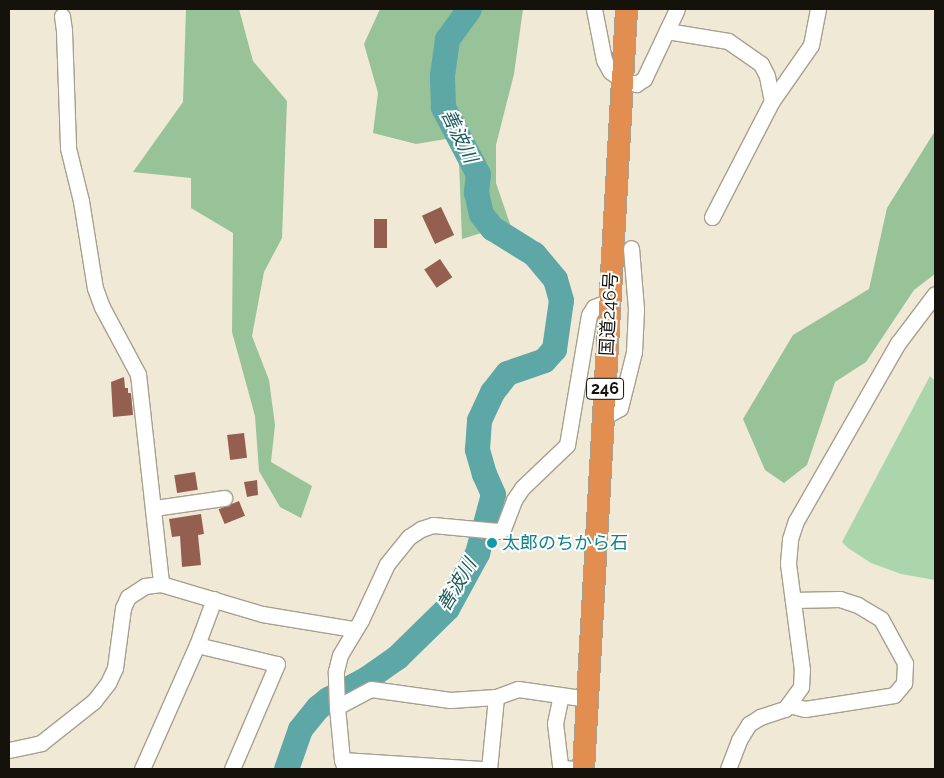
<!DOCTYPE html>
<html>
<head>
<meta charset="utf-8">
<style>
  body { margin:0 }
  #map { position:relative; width:944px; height:778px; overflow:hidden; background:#f0e9d6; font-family:Raleway,"Noto Sans JP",sans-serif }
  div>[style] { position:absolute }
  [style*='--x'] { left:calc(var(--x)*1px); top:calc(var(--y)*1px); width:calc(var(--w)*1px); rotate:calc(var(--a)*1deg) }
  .green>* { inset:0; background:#abd5ab }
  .forest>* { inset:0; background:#98c298 }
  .river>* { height:25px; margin:-12.5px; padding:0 12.5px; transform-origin:12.5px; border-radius:12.5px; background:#5da7a7 }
  .building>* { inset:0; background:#945e51; transform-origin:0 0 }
  .roads { filter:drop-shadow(1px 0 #a7a08e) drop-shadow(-1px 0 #a7a08e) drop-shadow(0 1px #a7a08e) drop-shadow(0 -1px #a7a08e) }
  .minor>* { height:15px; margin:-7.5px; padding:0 7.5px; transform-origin:7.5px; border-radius:7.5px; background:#fff }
  .highway>* { height:21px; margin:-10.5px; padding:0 10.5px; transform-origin:10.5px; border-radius:10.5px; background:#e38e51 }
  .dots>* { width:14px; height:14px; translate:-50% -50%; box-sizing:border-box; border:2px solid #fff; border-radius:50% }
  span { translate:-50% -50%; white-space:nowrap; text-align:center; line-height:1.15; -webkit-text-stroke:4px #fff; paint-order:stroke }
  .shield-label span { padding:1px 4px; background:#fff; border:1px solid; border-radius:4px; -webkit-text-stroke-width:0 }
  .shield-label { font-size:16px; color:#15120c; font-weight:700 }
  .street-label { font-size:18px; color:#15120c }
  .culture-label { font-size:18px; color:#0d838f }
  .left { translate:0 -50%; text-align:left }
  .water-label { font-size:19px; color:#1d5c5c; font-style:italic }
  .frame { position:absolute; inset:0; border:10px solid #15120c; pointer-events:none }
</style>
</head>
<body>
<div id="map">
  <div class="green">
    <i style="clip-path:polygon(930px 376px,935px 381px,935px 580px,901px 574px,871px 563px,848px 548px,842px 542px)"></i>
  </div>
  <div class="forest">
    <i style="clip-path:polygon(186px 9px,239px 9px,253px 61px,287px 101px,282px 238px,264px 272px,252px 336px,269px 380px,275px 425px,271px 462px,312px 486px,301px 518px,280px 507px,259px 471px,255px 416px,232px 332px,233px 233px,191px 208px,191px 178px,133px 172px,183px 102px)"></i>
    <i style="clip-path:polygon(380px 9px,523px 9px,514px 74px,496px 145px,496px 183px,510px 224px,462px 239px,458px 137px,416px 144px,373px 133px,378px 93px,364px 44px)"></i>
    <i style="clip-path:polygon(935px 131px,935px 274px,914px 290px,866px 362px,835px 382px,807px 465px,784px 483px,765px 470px,743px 419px,793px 335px,869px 289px,887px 208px)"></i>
  </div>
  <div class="river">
    <i style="--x:286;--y:769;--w:42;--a:-70.7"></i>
    <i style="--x:300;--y:729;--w:28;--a:-51"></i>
    <i style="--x:318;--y:707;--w:13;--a:-39"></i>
    <i style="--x:328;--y:699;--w:44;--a:-28.3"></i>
    <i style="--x:367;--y:678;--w:37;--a:-35"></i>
    <i style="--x:397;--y:657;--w:70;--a:-44.4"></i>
    <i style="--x:447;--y:608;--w:63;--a:-61.4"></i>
    <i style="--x:477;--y:553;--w:61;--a:-74.8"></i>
    <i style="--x:493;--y:494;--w:22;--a:-114"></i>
    <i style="--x:484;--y:474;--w:26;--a:-106"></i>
    <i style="--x:477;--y:449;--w:29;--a:-86"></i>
    <i style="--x:479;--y:420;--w:31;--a:-65"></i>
    <i style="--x:492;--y:392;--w:24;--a:-52"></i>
    <i style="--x:507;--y:373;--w:39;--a:-19"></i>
    <i style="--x:544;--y:360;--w:15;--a:-48"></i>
    <i style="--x:554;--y:349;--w:49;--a:-81.9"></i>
    <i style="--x:561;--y:300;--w:22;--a:-106"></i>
    <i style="--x:555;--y:279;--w:33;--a:-130"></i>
    <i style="--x:534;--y:254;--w:49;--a:-148.2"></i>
    <i style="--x:492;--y:228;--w:18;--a:-128"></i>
    <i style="--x:481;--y:214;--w:23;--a:-103"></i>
    <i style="--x:476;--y:192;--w:18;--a:-84"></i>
    <i style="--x:478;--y:174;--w:76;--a:-117.6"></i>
    <i style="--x:443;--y:107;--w:32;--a:-92"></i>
    <i style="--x:442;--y:75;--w:36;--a:-82"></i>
    <i style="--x:447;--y:39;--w:37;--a:-54"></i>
  </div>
  <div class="building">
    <i style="left:441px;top:207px;width:31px;height:21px;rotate:65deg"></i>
    <i style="left:374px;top:219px;width:13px;height:29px"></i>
    <i style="left:440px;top:259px;width:22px;height:19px;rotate:56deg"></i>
    <i style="clip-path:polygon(124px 377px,125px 388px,128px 388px,128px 393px,131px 393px,133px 415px,113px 417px,111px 382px)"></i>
    <i style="left:244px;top:433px;width:25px;height:17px;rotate:83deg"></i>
    <i style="left:195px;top:472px;width:18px;height:21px;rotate:81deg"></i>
    <i style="clip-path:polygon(257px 480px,258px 495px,247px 497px,244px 482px)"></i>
    <i style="left:239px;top:501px;width:16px;height:22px;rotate:68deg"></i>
    <i style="clip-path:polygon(201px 514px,204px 534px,198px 535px,201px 565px,182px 567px,180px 536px,172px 537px,169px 519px)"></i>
  </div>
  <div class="roads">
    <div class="minor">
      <i style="--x:594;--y:9;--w:52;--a:78.9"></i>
      <i style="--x:604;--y:60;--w:13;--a:61"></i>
      <i style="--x:610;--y:71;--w:15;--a:37"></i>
      <i style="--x:622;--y:80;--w:15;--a:16"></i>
      <i style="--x:636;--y:84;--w:9;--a:-32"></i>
      <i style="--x:644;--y:79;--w:77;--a:-64.8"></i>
      <i style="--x:62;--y:16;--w:15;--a:82"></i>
      <i style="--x:64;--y:31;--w:117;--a:88"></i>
      <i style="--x:68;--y:148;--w:55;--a:76.2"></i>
      <i style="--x:81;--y:201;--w:88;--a:80.9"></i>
      <i style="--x:95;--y:288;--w:20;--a:70"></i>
      <i style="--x:102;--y:307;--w:76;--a:61.8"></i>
      <i style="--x:138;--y:374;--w:211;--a:83.7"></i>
      <i style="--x:667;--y:31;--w:62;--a:9.3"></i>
      <i style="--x:728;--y:41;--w:40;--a:34.9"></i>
      <i style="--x:761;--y:64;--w:13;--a:63"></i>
      <i style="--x:767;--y:76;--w:25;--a:79"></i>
      <i style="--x:712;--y:217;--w:131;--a:-62.7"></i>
      <i style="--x:772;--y:101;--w:68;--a:-55.1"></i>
      <i style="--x:811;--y:45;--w:37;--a:-79"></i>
      <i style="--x:604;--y:417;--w:18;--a:-29"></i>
      <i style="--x:620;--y:408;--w:58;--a:-76"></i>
      <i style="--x:634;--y:352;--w:43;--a:-87.3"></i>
      <i style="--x:636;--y:309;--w:61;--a:-94.7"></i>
      <i style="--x:154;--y:508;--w:71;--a:-8.1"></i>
      <i style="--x:197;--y:645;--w:82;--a:13.4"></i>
      <i style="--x:277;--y:664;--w:114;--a:113.2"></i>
      <i style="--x:561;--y:695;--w:29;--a:102"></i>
      <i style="--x:555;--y:723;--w:42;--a:83.2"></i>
      <i style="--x:560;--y:765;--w:4;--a:45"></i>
      <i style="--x:563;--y:768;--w:11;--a:5"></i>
      <i style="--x:789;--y:705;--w:16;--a:14"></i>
      <i style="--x:805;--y:709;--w:90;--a:-8.9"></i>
      <i style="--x:894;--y:695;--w:16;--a:-50"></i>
      <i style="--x:904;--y:683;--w:20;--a:-87"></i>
      <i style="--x:905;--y:663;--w:50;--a:-118.6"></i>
      <i style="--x:881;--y:619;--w:27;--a:-149"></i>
      <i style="--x:858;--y:605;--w:19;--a:-162"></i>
      <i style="--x:840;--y:599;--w:47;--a:178.8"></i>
      <i style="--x:337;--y:707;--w:38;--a:-28"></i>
      <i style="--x:371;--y:689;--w:80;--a:7.9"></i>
      <i style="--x:450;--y:700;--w:46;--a:-3.7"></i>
      <i style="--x:496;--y:697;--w:23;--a:-20"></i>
      <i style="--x:518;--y:689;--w:71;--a:8.1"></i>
      <i style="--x:9;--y:750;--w:33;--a:-12"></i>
      <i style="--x:41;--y:743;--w:68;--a:-38.4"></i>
      <i style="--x:94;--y:701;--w:23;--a:-52"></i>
      <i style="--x:108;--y:683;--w:17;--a:-65"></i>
      <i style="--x:115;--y:668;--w:61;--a:-82.4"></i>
      <i style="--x:123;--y:608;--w:12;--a:-66"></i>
      <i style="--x:128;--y:597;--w:20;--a:-33"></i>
      <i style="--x:145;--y:586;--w:16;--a:-7"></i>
      <i style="--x:161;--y:584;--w:105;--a:16.5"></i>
      <i style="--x:262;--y:614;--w:93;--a:9.3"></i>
      <i style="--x:342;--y:760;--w:140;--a:3.7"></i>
      <i style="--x:142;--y:769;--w:136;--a:-66.1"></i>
      <i style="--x:197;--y:645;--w:49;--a:-69.7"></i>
      <i style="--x:345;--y:769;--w:9;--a:-108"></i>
      <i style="--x:342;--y:760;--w:53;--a:-95.4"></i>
      <i style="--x:337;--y:707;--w:36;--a:-92"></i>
      <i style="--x:336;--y:671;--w:16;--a:-76"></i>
      <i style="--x:340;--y:655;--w:41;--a:-59"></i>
      <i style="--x:361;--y:620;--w:62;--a:-65.1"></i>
      <i style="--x:387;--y:564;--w:35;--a:-51"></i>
      <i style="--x:409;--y:537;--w:14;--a:-34"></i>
      <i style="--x:421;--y:529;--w:13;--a:-18"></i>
      <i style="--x:433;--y:525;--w:65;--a:5.3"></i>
      <i style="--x:498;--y:531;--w:5;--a:-22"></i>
      <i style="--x:503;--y:529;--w:31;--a:-69"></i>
      <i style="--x:514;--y:500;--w:14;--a:-56"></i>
      <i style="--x:522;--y:488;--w:62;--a:-43.7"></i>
      <i style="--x:567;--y:445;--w:132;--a:-80.4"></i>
      <i style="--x:589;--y:315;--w:9;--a:-58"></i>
      <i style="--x:594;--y:307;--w:17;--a:-21"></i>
      <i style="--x:489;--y:769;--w:72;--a:-84.4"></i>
      <i style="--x:728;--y:769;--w:31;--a:-69"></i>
      <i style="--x:739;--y:740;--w:19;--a:-58"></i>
      <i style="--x:749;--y:724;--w:13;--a:-32"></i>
      <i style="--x:760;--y:717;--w:26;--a:-18"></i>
      <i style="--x:785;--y:709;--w:27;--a:-54"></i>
      <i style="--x:801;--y:687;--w:17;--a:-87"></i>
      <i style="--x:802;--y:670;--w:108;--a:-97.5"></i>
      <i style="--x:788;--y:563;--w:24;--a:-85"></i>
      <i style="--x:790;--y:539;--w:19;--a:-72"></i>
      <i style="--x:796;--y:521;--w:205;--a:-60.2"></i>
      <i style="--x:898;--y:343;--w:61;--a:-52.9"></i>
    </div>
    <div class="highway">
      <i style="--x:583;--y:769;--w:761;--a:-86.76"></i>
    </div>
  </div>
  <div class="dots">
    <i style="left:492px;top:543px;background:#0f9aa8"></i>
  </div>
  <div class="shield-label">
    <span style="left:605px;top:389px">246</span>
  </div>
  <div class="street-label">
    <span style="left:609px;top:314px;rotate:-87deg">国道246号</span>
  </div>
  <div class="culture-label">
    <span class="left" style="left:502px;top:543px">太郎のちから石</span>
  </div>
  <div class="water-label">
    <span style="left:459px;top:136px;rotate:64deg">善波川</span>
    <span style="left:457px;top:585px;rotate:-59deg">善波川</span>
  </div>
  <div class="frame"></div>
</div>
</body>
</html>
